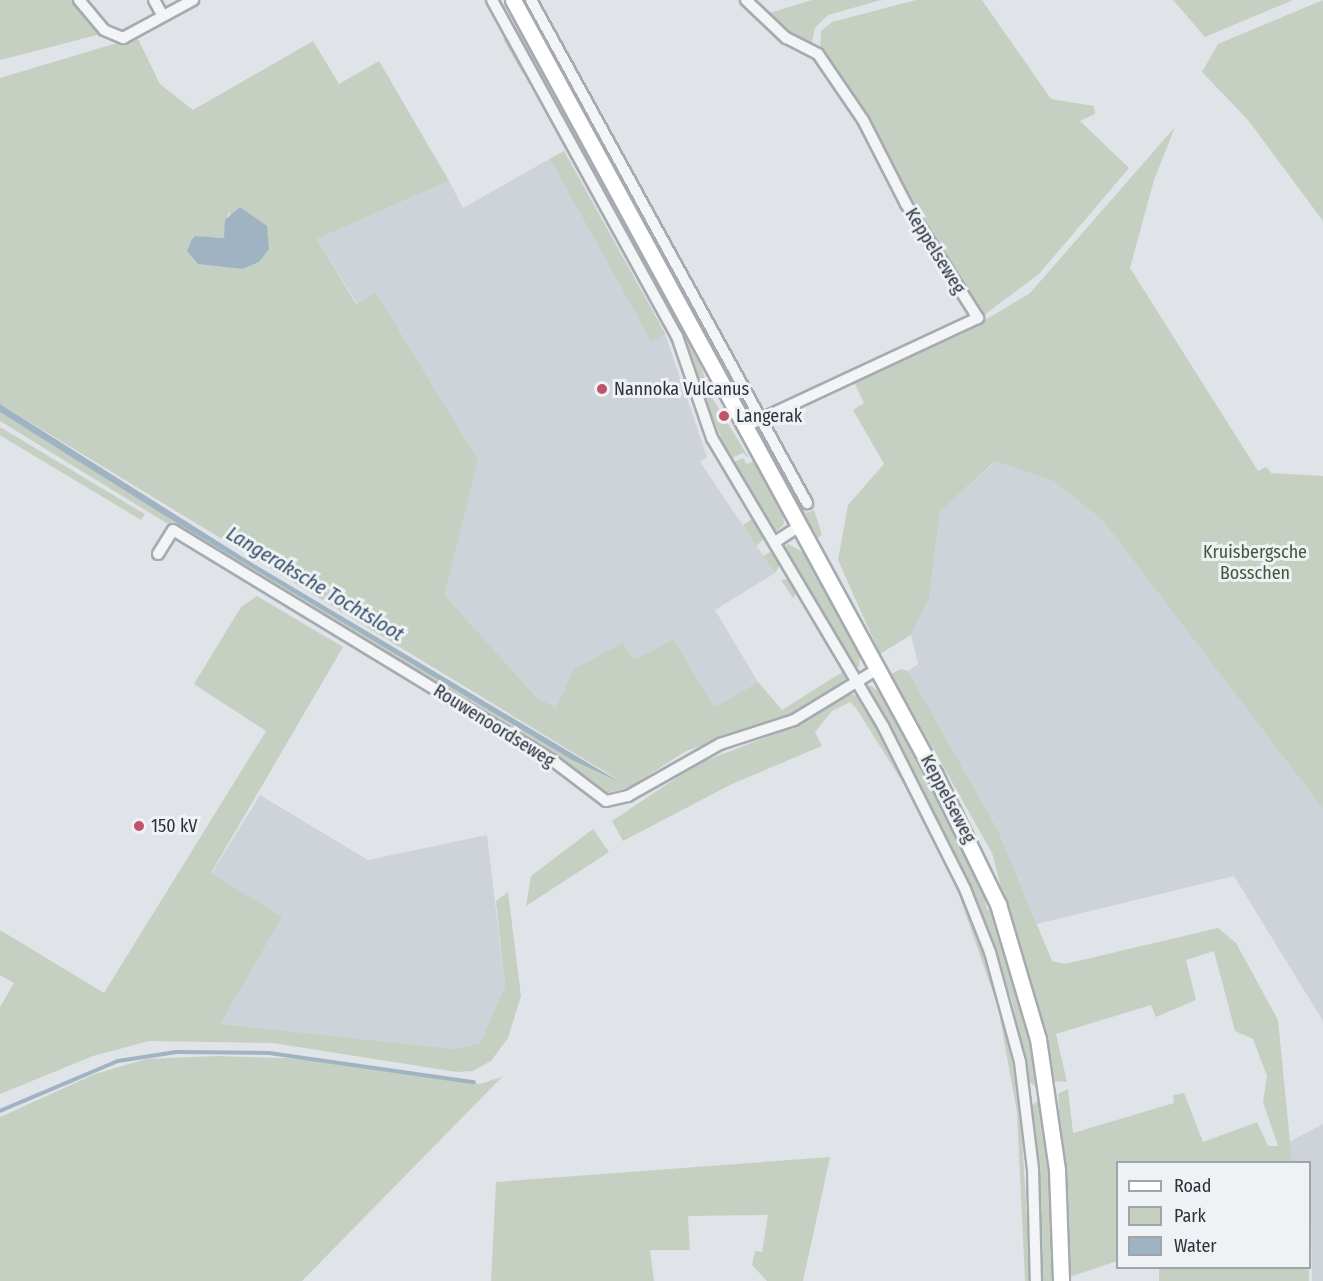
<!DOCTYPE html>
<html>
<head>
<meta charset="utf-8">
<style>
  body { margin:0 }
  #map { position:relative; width:1323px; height:1281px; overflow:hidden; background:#e0e3e7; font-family:"Fira Sans Condensed",sans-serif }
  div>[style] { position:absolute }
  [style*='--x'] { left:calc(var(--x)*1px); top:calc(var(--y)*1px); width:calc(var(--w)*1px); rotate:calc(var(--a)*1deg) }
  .built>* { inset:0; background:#ced3d9 }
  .green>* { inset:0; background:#c6d0c2; transform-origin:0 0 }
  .water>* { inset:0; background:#9fb3c3 }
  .stream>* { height:4px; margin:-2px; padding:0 2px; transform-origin:2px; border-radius:2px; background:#9fb3c3 }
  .roads { filter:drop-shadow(2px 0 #a6aab1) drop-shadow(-2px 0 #a6aab1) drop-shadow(0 2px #a6aab1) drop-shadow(0 -2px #a6aab1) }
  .minor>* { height:10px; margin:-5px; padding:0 5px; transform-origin:5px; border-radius:5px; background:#f2f4f6 }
  .primary>* { height:15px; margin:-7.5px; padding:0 7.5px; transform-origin:7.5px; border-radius:7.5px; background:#fff }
  .dots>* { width:16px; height:16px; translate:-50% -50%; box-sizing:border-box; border:3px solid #eff2f5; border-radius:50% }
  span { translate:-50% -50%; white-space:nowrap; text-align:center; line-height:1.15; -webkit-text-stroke:6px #eff2f5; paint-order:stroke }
  .street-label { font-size:18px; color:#2b323d }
  .poi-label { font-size:18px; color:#2b323d }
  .left { translate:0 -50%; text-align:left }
  .park-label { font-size:18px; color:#41573a }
  .water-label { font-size:20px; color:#3a536c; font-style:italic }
  .legend { position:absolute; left:1116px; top:1161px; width:195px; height:108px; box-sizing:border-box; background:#eff2f5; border:2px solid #a1a5ab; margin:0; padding:8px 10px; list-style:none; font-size:18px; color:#2b323d }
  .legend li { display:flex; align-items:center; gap:12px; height:30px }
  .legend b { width:30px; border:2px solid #a1a5ab }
</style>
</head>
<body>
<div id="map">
  <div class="built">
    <i style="clip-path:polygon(564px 151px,665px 334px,707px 457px,700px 462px,775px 573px,715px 610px,758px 682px,714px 707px,674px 639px,634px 660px,623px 643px,556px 709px,536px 697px,445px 595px,478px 460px,376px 292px,357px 304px,317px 239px,449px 181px,463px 208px)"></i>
    <i style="clip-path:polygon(996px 461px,1055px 482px,1103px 521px,1323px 809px,1323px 1021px,1234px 876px,1037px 924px,998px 830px,908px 671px,918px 664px,911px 635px,929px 599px,940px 512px)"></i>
    <i style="clip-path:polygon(260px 795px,368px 860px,487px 835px,505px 986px,480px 1043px,455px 1049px,219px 1024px,281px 917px,211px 874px)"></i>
    <i style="clip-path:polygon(1323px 1124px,1323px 1281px,1312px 1281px,1310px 1162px,1292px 1162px,1289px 1142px)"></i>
  </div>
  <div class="green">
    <i style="clip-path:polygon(0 0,77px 0,98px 28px,97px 35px,0 60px)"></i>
    <i style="clip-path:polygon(498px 0,536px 58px,614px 203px,609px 205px)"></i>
    <i style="clip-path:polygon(812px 0,881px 0,828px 15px,815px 28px,811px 46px,790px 36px,766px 14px)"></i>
    <i style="clip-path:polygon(916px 0,982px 0,1051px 99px,1094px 106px,1095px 114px,1080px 121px,1129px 168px,1039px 274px,984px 315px,820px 50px,821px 31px,832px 22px)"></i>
    <i style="clip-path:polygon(1173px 0,1293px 0,1205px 37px)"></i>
    <i style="clip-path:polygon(1323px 0,1323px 221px,1248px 120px,1202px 72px,1218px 44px)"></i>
    <i style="clip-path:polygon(534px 19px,631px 193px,629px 194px,589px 124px)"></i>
    <i style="clip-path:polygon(509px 36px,528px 71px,523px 74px,503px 39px)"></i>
    <i style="clip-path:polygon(evenodd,137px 37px,160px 84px,193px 110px,313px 41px,339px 84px,379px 61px,449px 181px,317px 239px,356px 304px,376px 292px,478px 460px,445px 595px,536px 697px,556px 708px,574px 669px,623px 643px,634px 660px,674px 639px,714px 707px,758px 682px,782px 710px,844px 671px,814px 624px,847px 676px,845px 681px,793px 715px,686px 751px,630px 787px,607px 793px,0 421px,0 412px,572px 760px,620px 781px,0 404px,0 78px,137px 37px,229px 211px,242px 269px,198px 264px,193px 258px,195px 236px,224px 238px,229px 211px)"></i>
    <i style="clip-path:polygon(550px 112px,591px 190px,590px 190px,546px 114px)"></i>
    <i style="clip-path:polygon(1175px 127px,1154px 180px,1130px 268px,1258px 471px,1266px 467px,1271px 473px,1323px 476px,1323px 809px,1103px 521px,1055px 482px,995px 461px,940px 512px,929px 599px,911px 635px,880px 654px,838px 560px,848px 505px,884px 464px,853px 410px,864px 403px,854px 382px,962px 334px,1030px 293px)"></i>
    <i style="left:564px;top:151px;width:209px;height:16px;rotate:61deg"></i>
    <i style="clip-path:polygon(634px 198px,734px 382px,738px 388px,735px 390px,672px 276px)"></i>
    <i style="clip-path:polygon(616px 207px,694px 348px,707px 384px,697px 382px,685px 337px,611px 209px)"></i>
    <i style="clip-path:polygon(699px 385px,705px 386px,749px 458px,743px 453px,730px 459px)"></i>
    <i style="left:0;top:427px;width:169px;height:7px;rotate:31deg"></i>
    <i style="clip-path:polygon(776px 454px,806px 513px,814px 510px,822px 535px,817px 538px,772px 457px)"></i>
    <i style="clip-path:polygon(743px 458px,747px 464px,754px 461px,783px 512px,784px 524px,777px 531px,772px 531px,732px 463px)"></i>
    <i style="clip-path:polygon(752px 519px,766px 537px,756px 546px,743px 525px)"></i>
    <i style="clip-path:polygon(788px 544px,805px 553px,860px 654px,859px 667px,853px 666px,782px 549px)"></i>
    <i style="clip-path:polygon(770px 552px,781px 563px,775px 573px,763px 556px)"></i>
    <i style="clip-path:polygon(790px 579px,798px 592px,793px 598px,781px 580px)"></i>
    <i style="clip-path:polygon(257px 596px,343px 647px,211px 873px,282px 917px,220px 1024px,455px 1049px,480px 1043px,505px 986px,496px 901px,508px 892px,521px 996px,508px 1038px,491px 1061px,473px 1071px,457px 1072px,273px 1043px,149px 1041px,93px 1056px,0 1094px,0 1007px,14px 983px,0 975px,0 930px,104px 993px,266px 731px,194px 684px,241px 607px)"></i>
    <i style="clip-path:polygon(901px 669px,908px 671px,998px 830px,1052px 961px,1065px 964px,1218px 928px,1236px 943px,1278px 1020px,1292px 1162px,1118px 1162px,1117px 1261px,1067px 1278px,1058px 1094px,1068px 1089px,1073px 1133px,1174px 1103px,1173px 1095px,1184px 1093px,1203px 1142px,1257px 1122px,1268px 1146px,1278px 1146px,1263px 1102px,1267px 1076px,1253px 1039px,1235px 1031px,1214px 951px,1186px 960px,1196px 1000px,1156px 1017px,1151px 1005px,1056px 1034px,1067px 1082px,1053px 1081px,992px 853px,891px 674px)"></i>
    <i style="clip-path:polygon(870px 685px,883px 695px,901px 726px,982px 886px,987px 910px,992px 909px,1026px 1015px,1039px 1088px,1029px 1082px,1012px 1001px,980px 908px,921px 785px,870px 699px,865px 688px)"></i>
    <i style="clip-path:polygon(847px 693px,862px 697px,918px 798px,972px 917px,994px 982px,1019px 1090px,1031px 1281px,1025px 1281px,1017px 1112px,998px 1007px,957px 889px,910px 794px,856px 708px,850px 702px,832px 711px,815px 732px,822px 746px,732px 784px,623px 841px,612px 821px,697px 764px,782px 731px)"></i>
    <i style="clip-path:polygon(593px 829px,609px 852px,526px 906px,531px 876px)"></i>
    <i style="clip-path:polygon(217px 1056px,312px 1059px,480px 1084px,502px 1077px,302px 1281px,0 1281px,0 1117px,95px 1074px,146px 1059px)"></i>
    <i style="clip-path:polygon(1041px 1098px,1050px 1179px,1053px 1281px,1042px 1281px,1032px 1106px)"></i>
    <i style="clip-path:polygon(830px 1157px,803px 1281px,767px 1281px,752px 1265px,755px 1251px,762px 1252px,768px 1215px,688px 1216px,690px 1250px,650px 1250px,654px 1281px,491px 1281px,496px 1182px)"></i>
    <i style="left:1159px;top:1268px;width:150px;height:14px"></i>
  </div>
  <div class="water">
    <i style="clip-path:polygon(240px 207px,267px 226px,269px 249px,259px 262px,242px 269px,198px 264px,187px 251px,191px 241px,195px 236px,224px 238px,225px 220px)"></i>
    <i style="clip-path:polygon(0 404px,249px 561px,620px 782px,572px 760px,164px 515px,0 412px)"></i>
  </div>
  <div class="stream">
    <i style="--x:0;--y:1111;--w:128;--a:-23"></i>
    <i style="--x:118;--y:1061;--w:59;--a:-8.8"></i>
    <i style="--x:176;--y:1052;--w:93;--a:0.6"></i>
    <i style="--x:269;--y:1053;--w:207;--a:8.1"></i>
  </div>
  <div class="roads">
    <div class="minor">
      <i style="--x:79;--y:0;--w:39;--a:50"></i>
      <i style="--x:104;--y:30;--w:21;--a:23"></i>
      <i style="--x:123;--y:38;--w:80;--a:-28.5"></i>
      <i style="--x:154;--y:0;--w:18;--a:61"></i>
      <i style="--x:492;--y:0;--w:384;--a:61.2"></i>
      <i style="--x:677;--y:336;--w:108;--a:71.1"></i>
      <i style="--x:712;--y:438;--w:335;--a:59.3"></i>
      <i style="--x:883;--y:726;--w:182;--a:63.3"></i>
      <i style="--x:965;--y:889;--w:68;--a:68.4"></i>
      <i style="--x:990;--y:952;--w:114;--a:74.7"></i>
      <i style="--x:1020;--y:1062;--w:109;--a:83.1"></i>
      <i style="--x:1033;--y:1170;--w:111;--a:88.5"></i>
      <i style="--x:531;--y:0;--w:574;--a:61.25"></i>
      <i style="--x:746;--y:426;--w:256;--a:-25"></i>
      <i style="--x:978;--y:318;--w:135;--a:-122.3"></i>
      <i style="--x:906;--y:204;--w:94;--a:-117.1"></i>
      <i style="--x:863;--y:120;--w:80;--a:-124.3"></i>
      <i style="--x:818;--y:54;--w:36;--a:-153"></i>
      <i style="--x:786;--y:38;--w:55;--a:-136.5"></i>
      <i style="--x:775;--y:542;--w:30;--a:-33"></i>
      <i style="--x:158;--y:554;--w:28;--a:-58"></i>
      <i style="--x:173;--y:530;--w:443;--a:31.3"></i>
      <i style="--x:552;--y:760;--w:68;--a:37.2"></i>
      <i style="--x:606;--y:801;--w:23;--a:-13"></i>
      <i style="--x:628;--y:796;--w:106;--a:-29.5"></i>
      <i style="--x:720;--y:744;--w:78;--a:-18"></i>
      <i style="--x:794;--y:720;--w:98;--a:-31.3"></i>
    </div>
    <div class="primary">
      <i style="--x:513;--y:0;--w:882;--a:61.43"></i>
      <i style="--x:935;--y:775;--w:144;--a:64"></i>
      <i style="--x:998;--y:904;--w:141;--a:73.5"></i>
      <i style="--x:1038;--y:1039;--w:132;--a:81.7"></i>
      <i style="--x:1057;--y:1170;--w:111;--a:87.9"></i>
    </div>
  </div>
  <div class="dots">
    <i style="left:602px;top:389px;background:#be5369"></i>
    <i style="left:724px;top:416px;background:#be5369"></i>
    <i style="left:139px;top:826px;background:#be5369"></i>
  </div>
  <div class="street-label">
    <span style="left:935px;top:251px;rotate:58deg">Keppelseweg</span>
    <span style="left:494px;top:726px;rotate:32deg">Rouwenoordseweg</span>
    <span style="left:948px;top:799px;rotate:62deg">Keppelseweg</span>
  </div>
  <div class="poi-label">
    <span class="left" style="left:614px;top:389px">Nannoka Vulcanus</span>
    <span class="left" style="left:736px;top:416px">Langerak</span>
    <span class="left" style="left:151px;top:826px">150 kV</span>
  </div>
  <div class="park-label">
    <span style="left:1255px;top:563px">Kruisbergsche<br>Bosschen</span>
  </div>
  <div class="water-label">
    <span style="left:315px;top:584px;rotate:31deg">Langeraksche Tochtsloot</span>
  </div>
  <ul class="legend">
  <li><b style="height:8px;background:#fff"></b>Road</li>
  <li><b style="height:16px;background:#c6d0c2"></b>Park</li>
  <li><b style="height:16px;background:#9fb3c3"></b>Water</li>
  </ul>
</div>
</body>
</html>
